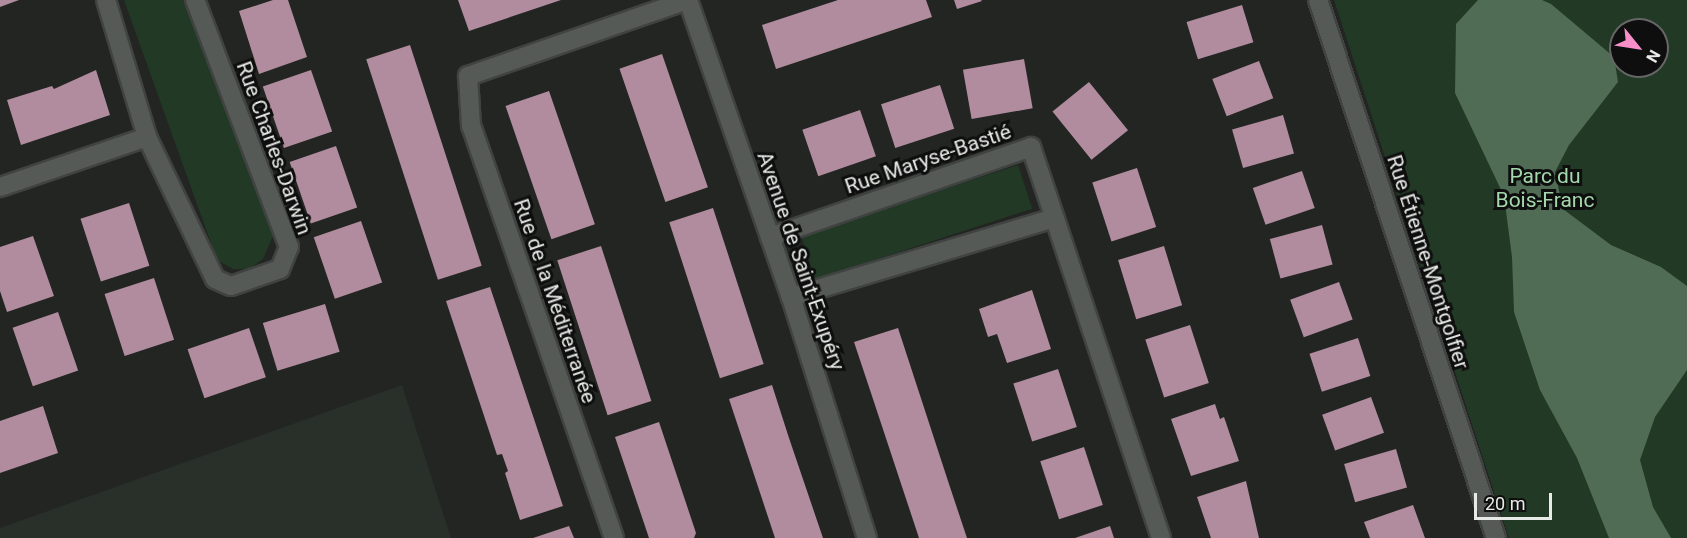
<!DOCTYPE html>
<html>
<head>
<meta charset="utf-8">
<style>
  body { margin:0 }
  #map { position:relative; width:1687px; height:538px; overflow:hidden; background:#222522; font-family:Roboto,sans-serif }
  div>[style] { position:absolute }
  [style*='--x'] { left:calc(var(--x)*1px); top:calc(var(--y)*1px); width:calc(var(--w)*1px); rotate:calc(var(--a)*1deg) }
  .built>* { inset:0; background:#283029 }
  .green>* { inset:0; background:#223926; transform-origin:0 0 }
  .water>* { inset:0; background:#506c54 }
  .building>* { inset:0; background:#b18c9e; transform-origin:0 0 }
  .roads { filter:drop-shadow(2px 0 #404341) drop-shadow(-2px 0 #404341) drop-shadow(0 2px #404341) drop-shadow(0 -2px #404341) }
  .minor>* { height:18px; margin:-9px; padding:0 9px; transform-origin:9px; border-radius:9px; background:#565a56 }
  span { translate:-50% -50%; white-space:nowrap; text-align:center; line-height:1.15; -webkit-text-stroke:6px #0d0e0d; paint-order:stroke }
  .street-label { font-size:21px; color:#e8eae8 }
  .park-label { font-size:21px; color:#a4d8ac }
  .north { position:absolute; left:1609px; top:18px; width:60px; height:60px; box-sizing:border-box; background:#0d0e0d; border:2px solid #656665; border-radius:50%; rotate:120deg; font-size:16px; font-weight:700; line-height:24px; text-align:center; color:#e8eae8 }
  .north::after { content:''; display:block; margin:auto; width:21px; height:27px; background:#f98fc9; clip-path:polygon(50% 0,100% 100%,50% 72%,0 100%) }
  .scale { position:absolute; left:1474px; top:493px; width:78px; height:27px; box-sizing:border-box; border:3px solid #e8eae8; border-top:0; padding-left:8px; font-size:18px; line-height:21px; white-space:nowrap; color:#e8eae8; -webkit-text-stroke:4px #0d0e0d; paint-order:stroke }
</style>
</head>
<body>
<div id="map">
  <div class="built">
    <i style="clip-path:polygon(402px 385px,451px 538px,0 538px,0 528px)"></i>
  </div>
  <div class="green">
    <i style="clip-path:polygon(124px 0,190px 0,273px 236px,263px 259px,249px 269px,233px 269px,217px 260px)"></i>
    <i style="clip-path:polygon(evenodd,1334px 0,1687px 0,1687px 538px,1509px 538px,1334px 0,1621px 30px,1657px 30px,1657px 66px,1621px 66px,1621px 30px)"></i>
    <i style="left:1018px;top:165px;width:46px;height:228px;rotate:72deg"></i>
  </div>
  <div class="water">
    <i style="clip-path:polygon(1478px 0,1542px 0,1551px 4px,1614px 57px,1618px 82px,1569px 145px,1555px 172px,1563px 209px,1611px 245px,1661px 267px,1687px 286px,1687px 370px,1655px 417px,1640px 460px,1653px 507px,1671px 538px,1609px 538px,1577px 458px,1540px 390px,1514px 312px,1512px 257px,1504px 196px,1455px 93px,1456px 24px)"></i>
  </div>
  <div class="building">
    <i style="clip-path:polygon(0 0,19px 0,0 7px)"></i>
    <i style="clip-path:polygon(273px 0,288px 0,307px 57px,259px 74px,239px 11px)"></i>
    <i style="clip-path:polygon(458px 0,561px 0,469px 31px)"></i>
    <i style="clip-path:polygon(838px 0,926px 0,932px 17px,776px 69px,762px 25px)"></i>
    <i style="clip-path:polygon(954px 0,981px 0,982px 1px,957px 9px)"></i>
    <i style="left:1242px;top:5px;width:39px;height:58px;rotate:73deg"></i>
    <i style="left:410px;top:45px;width:232px;height:46px;rotate:72deg"></i>
    <i style="left:662px;top:54px;width:141px;height:45px;rotate:71deg"></i>
    <i style="left:1024px;top:59px;width:50px;height:62px;rotate:80deg"></i>
    <i style="left:1259px;top:61px;width:40px;height:50px;rotate:69deg"></i>
    <i style="clip-path:polygon(96px 70px,110px 115px,21px 145px,7px 100px,52px 86px,54px 89px)"></i>
    <i style="left:311px;top:70px;width:65px;height:51px;rotate:71deg"></i>
    <i style="left:1089px;top:82px;width:62px;height:47px;rotate:51deg"></i>
    <i style="left:940px;top:85px;width:46px;height:62px;rotate:72deg"></i>
    <i style="left:549px;top:91px;width:141px;height:46px;rotate:71deg"></i>
    <i style="left:860px;top:110px;width:49px;height:61px;rotate:71deg"></i>
    <i style="left:1283px;top:115px;width:40px;height:53px;rotate:74deg"></i>
    <i style="left:336px;top:146px;width:65px;height:49px;rotate:71deg"></i>
    <i style="left:1137px;top:168px;width:62px;height:47px;rotate:72deg"></i>
    <i style="left:1302px;top:171px;width:39px;height:52px;rotate:71deg"></i>
    <i style="left:129px;top:203px;width:66px;height:51px;rotate:72deg"></i>
    <i style="left:713px;top:208px;width:164px;height:46px;rotate:72deg"></i>
    <i style="left:361px;top:221px;width:65px;height:50px;rotate:71deg"></i>
    <i style="left:1322px;top:225px;width:41px;height:54px;rotate:75deg"></i>
    <i style="clip-path:polygon(33px 236px,54px 296px,7px 312px,0 291px,0 247px)"></i>
    <i style="left:601px;top:246px;width:163px;height:46px;rotate:72deg"></i>
    <i style="left:1164px;top:246px;width:62px;height:48px;rotate:73deg"></i>
    <i style="left:154px;top:278px;width:65px;height:52px;rotate:72deg"></i>
    <i style="left:1339px;top:282px;width:40px;height:52px;rotate:70deg"></i>
    <i style="clip-path:polygon(490px 287px,563px 506px,520px 520px,505px 473px,508px 471px,502px 454px,497px 455px,446px 301px)"></i>
    <i style="clip-path:polygon(1032px 290px,1051px 349px,1007px 363px,997px 334px,988px 337px,979px 309px)"></i>
    <i style="left:325px;top:304px;width:50px;height:65px;rotate:73deg"></i>
    <i style="left:58px;top:312px;width:62px;height:48px;rotate:71deg"></i>
    <i style="left:1190px;top:325px;width:61px;height:47px;rotate:72deg"></i>
    <i style="left:249px;top:328px;width:52px;height:65px;rotate:71deg"></i>
    <i style="clip-path:polygon(898px 328px,948px 481px,967px 538px,919px 538px,870px 390px,854px 342px)"></i>
    <i style="left:1358px;top:338px;width:40px;height:51px;rotate:72deg"></i>
    <i style="left:1058px;top:369px;width:61px;height:47px;rotate:72deg"></i>
    <i style="clip-path:polygon(772px 385px,789px 438px,823px 538px,775px 538px,772px 529px,729px 399px)"></i>
    <i style="left:1371px;top:397px;width:38px;height:52px;rotate:70deg"></i>
    <i style="clip-path:polygon(1215px 404px,1220px 419px,1224px 417px,1239px 461px,1191px 476px,1171px 419px)"></i>
    <i style="clip-path:polygon(43px 406px,58px 453px,0 473px,0 421px)"></i>
    <i style="clip-path:polygon(659px 422px,696px 533px,694px 538px,649px 538px,615px 437px)"></i>
    <i style="left:1084px;top:447px;width:61px;height:46px;rotate:72deg"></i>
    <i style="left:1396px;top:449px;width:40px;height:54px;rotate:74deg"></i>
    <i style="clip-path:polygon(1246px 481px,1259px 538px,1211px 538px,1197px 497px)"></i>
    <i style="clip-path:polygon(1413px 505px,1425px 538px,1370px 538px,1364px 522px)"></i>
    <i style="clip-path:polygon(569px 526px,574px 538px,533px 538px)"></i>
    <i style="clip-path:polygon(1110px 526px,1114px 538px,1075px 538px)"></i>
  </div>
  <div class="roads">
    <div class="minor">
      <i style="--x:106;--y:0;--w:143;--a:73.3"></i>
      <i style="--x:147;--y:137;--w:157;--a:64.4"></i>
      <i style="--x:215;--y:279;--w:17;--a:24"></i>
      <i style="--x:231;--y:286;--w:52;--a:-19.1"></i>
      <i style="--x:280;--y:269;--w:24;--a:-68"></i>
      <i style="--x:289;--y:247;--w:264;--a:-110.8"></i>
      <i style="--x:688;--y:0;--w:314;--a:70.9"></i>
      <i style="--x:791;--y:297;--w:253;--a:72.5"></i>
      <i style="--x:1318;--y:0;--w:567;--a:71.69"></i>
      <i style="--x:0;--y:187;--w:155;--a:-18.8"></i>
      <i style="--x:770;--y:237;--w:276;--a:-19"></i>
      <i style="--x:1031;--y:147;--w:412;--a:71.6"></i>
      <i style="--x:791;--y:297;--w:275;--a:-16.7"></i>
      <i style="--x:614;--y:538;--w:436;--a:-109.1"></i>
      <i style="--x:471;--y:126;--w:50;--a:-93.4"></i>
      <i style="--x:468;--y:76;--w:233;--a:-19.1"></i>
    </div>
  </div>
  <div class="street-label">
    <span style="left:274px;top:148px;rotate:70deg">Rue Charles-Darwin</span>
    <span style="left:928px;top:159px;rotate:-19deg">Rue Maryse-Bastié</span>
    <span style="left:801px;top:261px;rotate:71deg">Avenue de Saint-Exupéry</span>
    <span style="left:1428px;top:262px;rotate:72deg">Rue Étienne-Montgolfier</span>
    <span style="left:555px;top:301px;rotate:71deg">Rue de la Méditerranée</span>
  </div>
  <div class="park-label">
    <span style="left:1545px;top:188px">Parc du<br>Bois-Franc</span>
  </div>
  <div class="north">N</div>
  <div class="scale">20 m</div>
</div>
</body>
</html>
